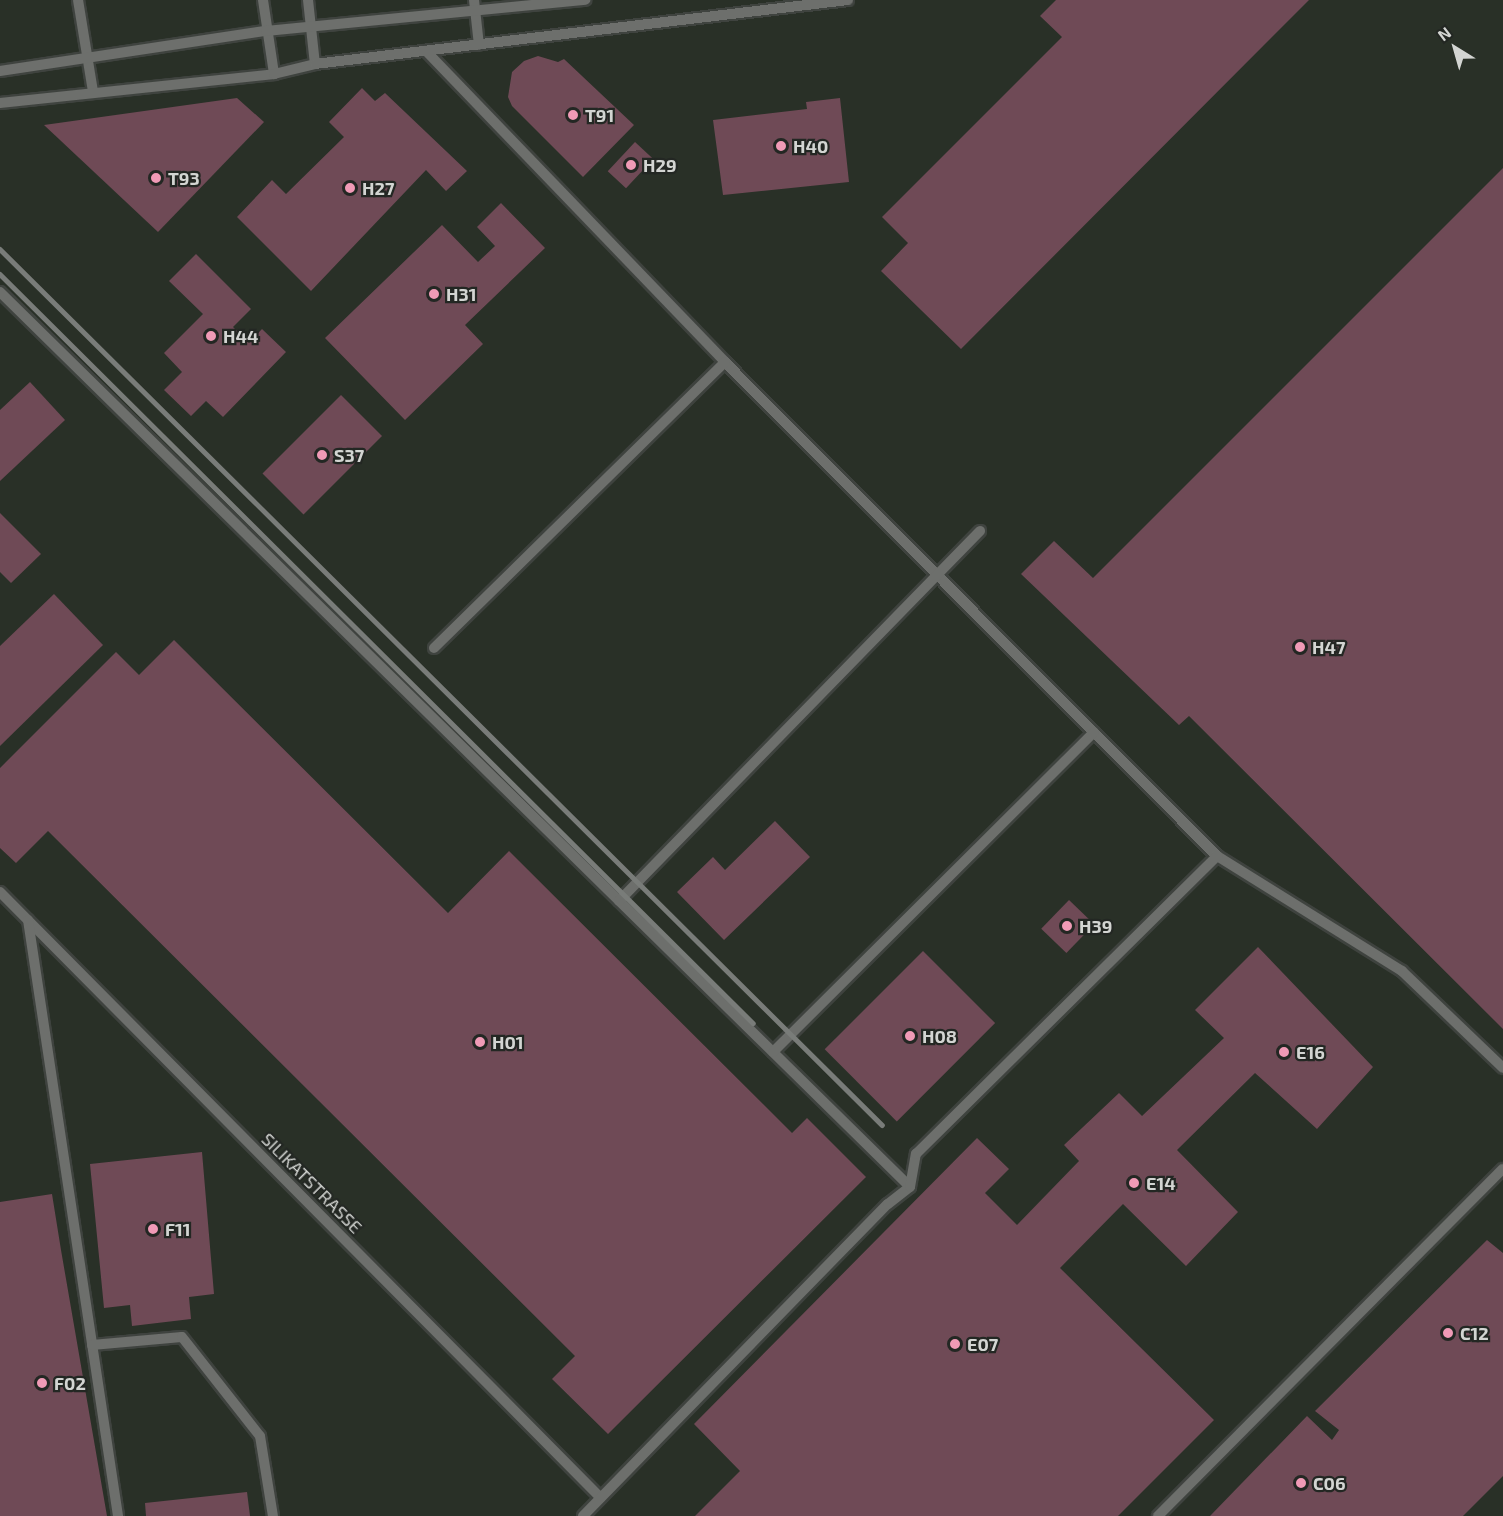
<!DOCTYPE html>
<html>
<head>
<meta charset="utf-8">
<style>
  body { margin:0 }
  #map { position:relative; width:1503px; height:1516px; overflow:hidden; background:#232723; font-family:"Exo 2",sans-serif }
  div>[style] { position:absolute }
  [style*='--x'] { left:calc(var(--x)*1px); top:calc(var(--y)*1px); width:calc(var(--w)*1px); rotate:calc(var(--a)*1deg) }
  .built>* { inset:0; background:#293027; transform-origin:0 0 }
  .building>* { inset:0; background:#6f4a56; transform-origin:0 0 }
  .roads { filter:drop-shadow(2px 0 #3f433f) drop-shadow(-2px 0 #3f433f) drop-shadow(0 2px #3f433f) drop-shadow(0 -2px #3f433f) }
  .service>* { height:10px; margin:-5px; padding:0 5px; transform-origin:5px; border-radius:5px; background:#6d6f6c }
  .rail>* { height:4.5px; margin:-2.25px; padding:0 2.25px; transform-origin:2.25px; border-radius:2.25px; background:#797c79 }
  .dots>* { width:16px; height:16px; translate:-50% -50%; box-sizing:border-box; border:3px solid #232723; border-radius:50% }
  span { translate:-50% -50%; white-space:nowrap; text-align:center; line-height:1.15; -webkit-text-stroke:4.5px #232723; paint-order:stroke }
  .poi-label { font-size:18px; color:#d3d5d2; font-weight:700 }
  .left { translate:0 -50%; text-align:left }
  .street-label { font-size:18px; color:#d3d5d2 }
  .north { position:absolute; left:1425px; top:18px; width:60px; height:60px; -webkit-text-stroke:4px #232723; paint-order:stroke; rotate:323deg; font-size:16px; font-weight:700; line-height:24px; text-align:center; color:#d3d5d2 }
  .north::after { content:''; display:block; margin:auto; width:21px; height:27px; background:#d3d5d2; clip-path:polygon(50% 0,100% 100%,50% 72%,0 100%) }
</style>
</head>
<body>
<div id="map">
  <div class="built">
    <i style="left:0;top:0;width:1503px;height:1516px"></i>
  </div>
  <div class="building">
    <i style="clip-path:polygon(1056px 0,1309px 0,961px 349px,881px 271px,908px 243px,882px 217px,1062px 37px,1040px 16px)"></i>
    <i style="clip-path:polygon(538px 56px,558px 62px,564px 59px,634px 125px,583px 177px,512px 106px,508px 97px,512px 72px,524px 61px)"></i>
    <i style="clip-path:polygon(362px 88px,375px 101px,385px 93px,467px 171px,446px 191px,426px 170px,311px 291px,237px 217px,272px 180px,286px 194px,344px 137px,329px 122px)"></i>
    <i style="clip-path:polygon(237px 98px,264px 122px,158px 232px,44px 125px)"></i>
    <i style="clip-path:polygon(840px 98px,849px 182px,723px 195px,713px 120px,807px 109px,806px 102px)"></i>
    <i style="left:635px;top:142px;width:25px;height:40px;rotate:43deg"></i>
    <i style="clip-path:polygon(1503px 168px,1503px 1029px,1189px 716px,1179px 725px,1021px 574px,1054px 541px,1093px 578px)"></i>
    <i style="clip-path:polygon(501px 203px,545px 248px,465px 325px,483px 344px,405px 420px,325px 338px,442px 225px,478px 262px,495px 246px,477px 227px)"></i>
    <i style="clip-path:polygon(196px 254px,251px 309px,233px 327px,249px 343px,262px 329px,286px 352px,223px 417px,206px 401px,191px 416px,164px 390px,182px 372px,164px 353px,203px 314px,169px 281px)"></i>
    <i style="clip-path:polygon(30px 382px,65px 420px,0 481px,0 410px)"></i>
    <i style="left:341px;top:395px;width:58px;height:111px;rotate:45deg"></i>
    <i style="clip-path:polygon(0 513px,41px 554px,11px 583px,0 572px)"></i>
    <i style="clip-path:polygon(54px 594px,103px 645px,0 746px,0 646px)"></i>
    <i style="clip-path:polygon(174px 640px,448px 913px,509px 851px,792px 1133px,807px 1118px,866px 1177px,608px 1434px,552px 1379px,575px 1356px,48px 831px,16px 863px,0 848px,0 768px,116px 652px,139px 675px)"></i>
    <i style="clip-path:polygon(775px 821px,810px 857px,724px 940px,677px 892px,713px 857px,725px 870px)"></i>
    <i style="left:1069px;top:900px;width:35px;height:40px;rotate:44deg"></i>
    <i style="clip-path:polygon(1258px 947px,1373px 1067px,1317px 1129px,1255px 1073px,1177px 1150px,1238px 1212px,1186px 1266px,1123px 1204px,1060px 1268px,1214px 1420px,1118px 1516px,695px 1516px,740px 1471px,694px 1424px,977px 1138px,1009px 1169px,985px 1193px,1017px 1225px,1079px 1161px,1064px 1145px,1119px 1093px,1142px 1116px,1224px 1038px,1195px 1010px)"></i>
    <i style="left:923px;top:951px;width:102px;height:139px;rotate:45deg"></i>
    <i style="clip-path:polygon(202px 1152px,214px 1294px,189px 1297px,191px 1319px,132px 1326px,130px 1305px,104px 1308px,90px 1164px)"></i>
    <i style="clip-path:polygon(52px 1194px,61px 1250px,107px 1516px,0 1516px,0 1202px)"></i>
    <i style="clip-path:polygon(1487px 1240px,1503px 1253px,1503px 1476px,1463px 1516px,1210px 1516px,1307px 1416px,1332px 1440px,1339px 1430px,1315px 1411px)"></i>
    <i style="clip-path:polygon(247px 1492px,250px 1516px,146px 1516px,145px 1503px)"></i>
  </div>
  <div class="roads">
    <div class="service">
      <i style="--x:78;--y:0;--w:93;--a:80.7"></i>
      <i style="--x:263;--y:0;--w:75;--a:81.5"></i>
      <i style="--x:308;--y:0;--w:64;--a:83.8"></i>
      <i style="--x:474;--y:0;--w:45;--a:83.7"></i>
      <i style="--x:426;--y:51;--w:431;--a:46.1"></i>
      <i style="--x:725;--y:362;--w:697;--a:45.12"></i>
      <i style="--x:1217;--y:856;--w:218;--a:31.9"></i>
      <i style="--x:1402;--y:971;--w:140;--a:43.8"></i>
      <i style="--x:0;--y:71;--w:269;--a:-8.6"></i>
      <i style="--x:266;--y:31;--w:321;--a:-5.6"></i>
      <i style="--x:0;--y:103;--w:276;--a:-6"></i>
      <i style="--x:274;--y:74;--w:42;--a:-13.7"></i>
      <i style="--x:315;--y:64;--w:537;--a:-6.85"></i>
      <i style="--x:0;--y:292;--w:1276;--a:44.52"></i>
      <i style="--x:434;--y:648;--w:408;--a:-44.5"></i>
      <i style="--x:0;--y:892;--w:853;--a:45.24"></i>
      <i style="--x:619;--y:901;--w:517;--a:-45.71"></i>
      <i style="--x:28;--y:920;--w:603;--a:81.41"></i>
      <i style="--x:773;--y:1052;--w:453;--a:-44.9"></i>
      <i style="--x:92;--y:1345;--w:90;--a:-5.1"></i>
      <i style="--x:182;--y:1337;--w:126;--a:51.8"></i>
      <i style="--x:260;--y:1436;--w:81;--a:80.8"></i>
      <i style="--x:583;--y:1516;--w:436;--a:-45.7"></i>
      <i style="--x:888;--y:1204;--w:28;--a:-38"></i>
      <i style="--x:910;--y:1187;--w:34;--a:-80"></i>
      <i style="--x:916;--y:1154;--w:424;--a:-44.7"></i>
      <i style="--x:1158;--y:1516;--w:489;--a:-45.2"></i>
    </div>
  </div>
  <div class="rail">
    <i style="--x:0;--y:249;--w:1243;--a:44.8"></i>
    <i style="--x:0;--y:274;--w:1062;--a:44.85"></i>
  </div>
  <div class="dots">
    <i style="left:573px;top:115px;background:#f09ab6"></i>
    <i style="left:781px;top:146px;background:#f09ab6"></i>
    <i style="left:631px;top:165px;background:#f09ab6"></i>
    <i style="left:156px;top:178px;background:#f09ab6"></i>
    <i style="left:350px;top:188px;background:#f09ab6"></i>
    <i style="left:434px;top:294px;background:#f09ab6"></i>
    <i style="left:211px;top:336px;background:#f09ab6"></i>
    <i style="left:322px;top:455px;background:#f09ab6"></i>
    <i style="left:1300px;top:647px;background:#f09ab6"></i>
    <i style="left:1067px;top:926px;background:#f09ab6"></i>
    <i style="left:910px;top:1036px;background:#f09ab6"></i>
    <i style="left:480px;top:1042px;background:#f09ab6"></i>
    <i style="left:1284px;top:1052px;background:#f09ab6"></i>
    <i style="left:1134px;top:1183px;background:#f09ab6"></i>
    <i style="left:153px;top:1229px;background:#f09ab6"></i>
    <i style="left:1448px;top:1333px;background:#f09ab6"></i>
    <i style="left:955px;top:1344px;background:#f09ab6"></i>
    <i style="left:42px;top:1383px;background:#f09ab6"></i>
    <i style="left:1301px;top:1483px;background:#f09ab6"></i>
  </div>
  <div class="poi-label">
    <span class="left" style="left:585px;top:115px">T91</span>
    <span class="left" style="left:793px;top:146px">H40</span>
    <span class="left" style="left:643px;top:165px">H29</span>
    <span class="left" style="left:168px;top:178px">T93</span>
    <span class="left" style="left:362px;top:188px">H27</span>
    <span class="left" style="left:446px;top:294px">H31</span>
    <span class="left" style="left:223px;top:336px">H44</span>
    <span class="left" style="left:334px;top:455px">S37</span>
    <span class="left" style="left:1312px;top:647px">H47</span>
    <span class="left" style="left:1079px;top:926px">H39</span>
    <span class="left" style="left:922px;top:1036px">H08</span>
    <span class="left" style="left:492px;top:1042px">H01</span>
    <span class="left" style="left:1296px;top:1052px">E16</span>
    <span class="left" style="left:1146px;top:1183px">E14</span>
    <span class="left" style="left:165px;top:1229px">F11</span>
    <span class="left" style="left:1460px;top:1333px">C12</span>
    <span class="left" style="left:967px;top:1344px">E07</span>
    <span class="left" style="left:54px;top:1383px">F02</span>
    <span class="left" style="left:1313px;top:1483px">C06</span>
  </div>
  <div class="street-label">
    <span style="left:312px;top:1183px;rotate:45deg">SILIKATSTRASSE</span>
  </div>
  <div class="north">N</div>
</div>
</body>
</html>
